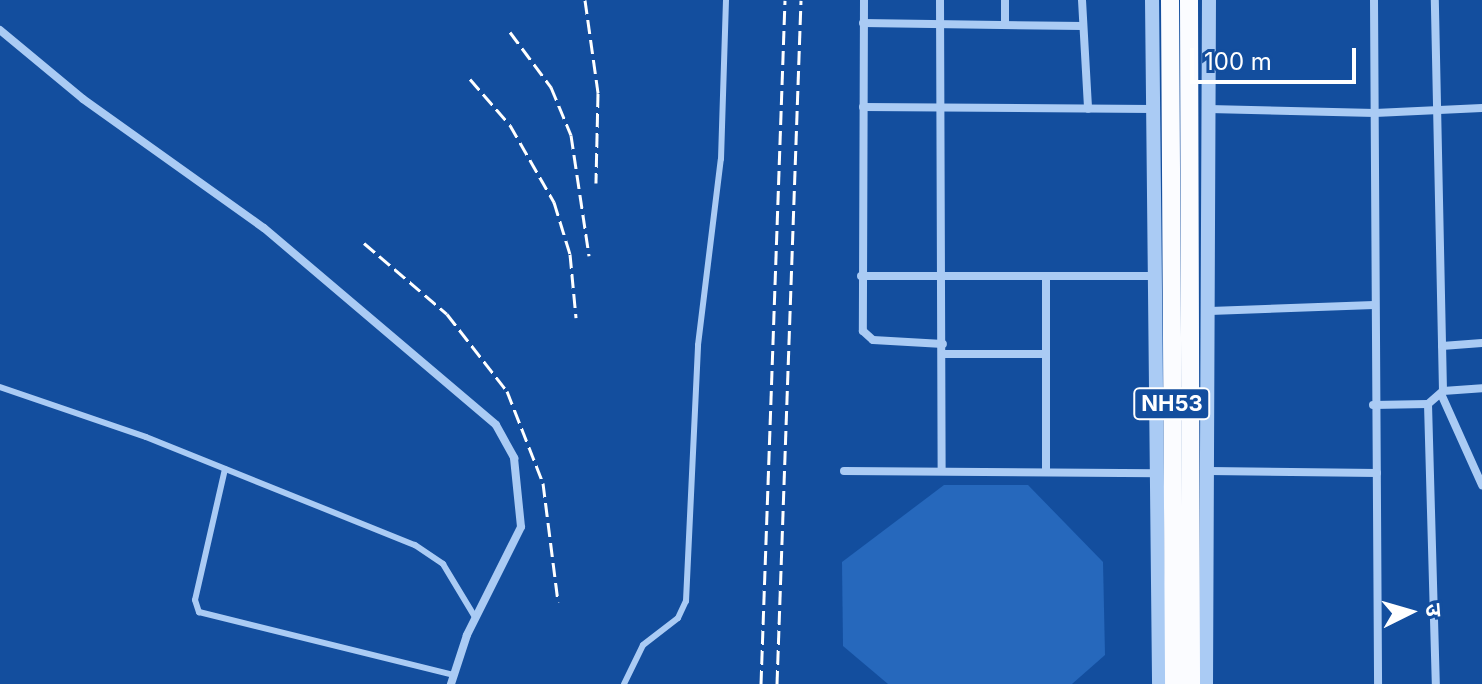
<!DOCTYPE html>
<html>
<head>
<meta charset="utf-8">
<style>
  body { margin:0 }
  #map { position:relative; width:1482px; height:684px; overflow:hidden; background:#134e9e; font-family:Inter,"Noto Sans Devanagari",sans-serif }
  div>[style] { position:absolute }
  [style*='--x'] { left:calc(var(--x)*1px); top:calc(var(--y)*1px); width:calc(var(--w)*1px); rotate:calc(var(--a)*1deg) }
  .green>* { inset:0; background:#2668bc }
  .service>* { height:6px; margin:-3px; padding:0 3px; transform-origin:3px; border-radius:3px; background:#aacbf4 }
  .minor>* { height:8px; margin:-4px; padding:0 4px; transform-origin:4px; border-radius:4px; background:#aacbf4 }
  .tertiary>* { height:14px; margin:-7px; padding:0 7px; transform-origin:7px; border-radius:7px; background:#aacbf4 }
  .trunk>* { height:18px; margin:-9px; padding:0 9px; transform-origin:9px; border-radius:9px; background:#fbfcff }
  .rail>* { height:3px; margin-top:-1.5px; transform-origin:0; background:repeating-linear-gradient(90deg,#fff 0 14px,transparent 0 20px) }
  span { translate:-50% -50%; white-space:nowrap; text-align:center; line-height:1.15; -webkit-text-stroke:6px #134e9e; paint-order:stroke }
  .shield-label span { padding:2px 6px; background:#134e9e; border:2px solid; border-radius:6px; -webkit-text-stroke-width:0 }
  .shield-label { font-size:22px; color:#fff; font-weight:700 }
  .north { position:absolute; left:1370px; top:572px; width:80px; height:80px; -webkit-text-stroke:6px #134e9e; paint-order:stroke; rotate:85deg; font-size:22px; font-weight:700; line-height:32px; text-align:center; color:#fff }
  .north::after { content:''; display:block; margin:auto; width:28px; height:36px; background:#fff; clip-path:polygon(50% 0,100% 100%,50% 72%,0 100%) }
  .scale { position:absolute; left:1190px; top:48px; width:166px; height:36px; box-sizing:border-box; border:4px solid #fff; border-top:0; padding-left:10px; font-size:24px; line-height:28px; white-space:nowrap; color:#fff; -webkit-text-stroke:6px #134e9e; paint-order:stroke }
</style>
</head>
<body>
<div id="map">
  <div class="green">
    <i style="clip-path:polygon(944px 485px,1028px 485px,1103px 562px,1105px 655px,1072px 684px,888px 684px,843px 646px,842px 562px)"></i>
  </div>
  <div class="service">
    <i style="--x:0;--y:387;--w:154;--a:18.9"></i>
    <i style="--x:146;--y:437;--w:290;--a:21.9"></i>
    <i style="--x:415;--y:545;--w:34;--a:34"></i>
    <i style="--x:443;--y:564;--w:62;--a:58.9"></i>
    <i style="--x:225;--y:469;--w:134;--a:102.9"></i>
    <i style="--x:195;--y:600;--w:13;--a:72"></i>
    <i style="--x:199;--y:612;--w:263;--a:13.9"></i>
    <i style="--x:624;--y:684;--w:43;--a:-64"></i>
    <i style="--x:643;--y:645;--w:44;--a:-37.6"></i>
    <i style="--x:678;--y:618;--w:19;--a:-65"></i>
    <i style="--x:686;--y:601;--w:256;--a:-87.3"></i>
    <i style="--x:698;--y:345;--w:187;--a:-83"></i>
    <i style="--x:721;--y:159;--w:159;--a:-88.2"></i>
  </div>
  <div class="minor">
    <i style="--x:864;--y:0;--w:331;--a:90.2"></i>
    <i style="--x:863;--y:331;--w:13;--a:42"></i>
    <i style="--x:873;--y:340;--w:70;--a:3.3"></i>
    <i style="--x:940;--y:0;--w:471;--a:89.8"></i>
    <i style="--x:1005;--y:0;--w:24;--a:90"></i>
    <i style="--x:1082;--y:0;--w:109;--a:86.8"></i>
    <i style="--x:1374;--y:0;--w:684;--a:89.66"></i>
    <i style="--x:863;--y:23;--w:220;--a:0.8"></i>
    <i style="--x:0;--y:30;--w:108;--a:39.7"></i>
    <i style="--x:83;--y:99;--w:222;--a:35.5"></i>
    <i style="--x:264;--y:228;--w:304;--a:40.3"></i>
    <i style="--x:496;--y:425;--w:38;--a:61"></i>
    <i style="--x:514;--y:458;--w:69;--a:84.2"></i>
    <i style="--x:521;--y:527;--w:121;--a:116.6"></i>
    <i style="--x:467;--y:635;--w:52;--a:108.1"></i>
    <i style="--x:863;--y:107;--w:290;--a:0.4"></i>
    <i style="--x:1209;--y:109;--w:166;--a:1.4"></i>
    <i style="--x:1375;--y:113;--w:107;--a:-2.7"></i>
    <i style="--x:861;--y:276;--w:294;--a:0"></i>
    <i style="--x:1046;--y:277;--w:195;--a:90"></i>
    <i style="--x:1210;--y:311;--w:164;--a:-2.1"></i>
    <i style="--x:1442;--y:346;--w:40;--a:-4.3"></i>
    <i style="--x:943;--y:354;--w:101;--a:0"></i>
    <i style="--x:1443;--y:391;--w:39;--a:-4"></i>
    <i style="--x:1442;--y:396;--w:98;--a:65.8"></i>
    <i style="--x:1428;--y:404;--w:280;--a:88.4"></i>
    <i style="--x:1373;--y:405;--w:55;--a:-1"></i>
    <i style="--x:1428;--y:404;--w:20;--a:-41"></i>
    <i style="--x:1443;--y:391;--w:391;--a:-91.2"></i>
    <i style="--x:844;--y:471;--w:313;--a:0.4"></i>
    <i style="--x:1209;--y:471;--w:168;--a:0.7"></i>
  </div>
  <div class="tertiary">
    <i style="--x:1152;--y:0;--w:684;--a:89.41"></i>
    <i style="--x:1206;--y:684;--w:684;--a:-89.75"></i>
  </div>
  <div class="trunk">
    <i style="--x:1170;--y:0;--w:684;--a:89.66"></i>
    <i style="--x:1189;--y:0;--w:684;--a:89.83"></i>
  </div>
  <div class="rail">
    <i style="--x:585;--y:0;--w:94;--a:82"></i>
    <i style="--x:598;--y:93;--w:90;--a:91.3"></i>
    <i style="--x:510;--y:32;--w:69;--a:53.3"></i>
    <i style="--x:551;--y:87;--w:52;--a:67.4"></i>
    <i style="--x:571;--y:135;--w:122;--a:81.5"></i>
    <i style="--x:470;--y:79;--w:61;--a:49"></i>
    <i style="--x:510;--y:125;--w:89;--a:60.3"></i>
    <i style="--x:554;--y:202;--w:54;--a:72.9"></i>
    <i style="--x:570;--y:254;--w:64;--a:84.6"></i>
    <i style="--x:364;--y:243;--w:109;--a:40.5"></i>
    <i style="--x:447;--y:314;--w:98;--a:52.1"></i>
    <i style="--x:507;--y:391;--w:99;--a:68.6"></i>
    <i style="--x:543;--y:483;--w:120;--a:82.8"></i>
    <i style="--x:761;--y:684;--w:684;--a:-87.99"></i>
    <i style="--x:777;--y:684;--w:684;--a:-87.99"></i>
  </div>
  <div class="shield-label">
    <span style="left:1172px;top:404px">NH53</span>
  </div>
  <div class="north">उ</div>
  <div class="scale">100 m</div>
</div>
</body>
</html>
